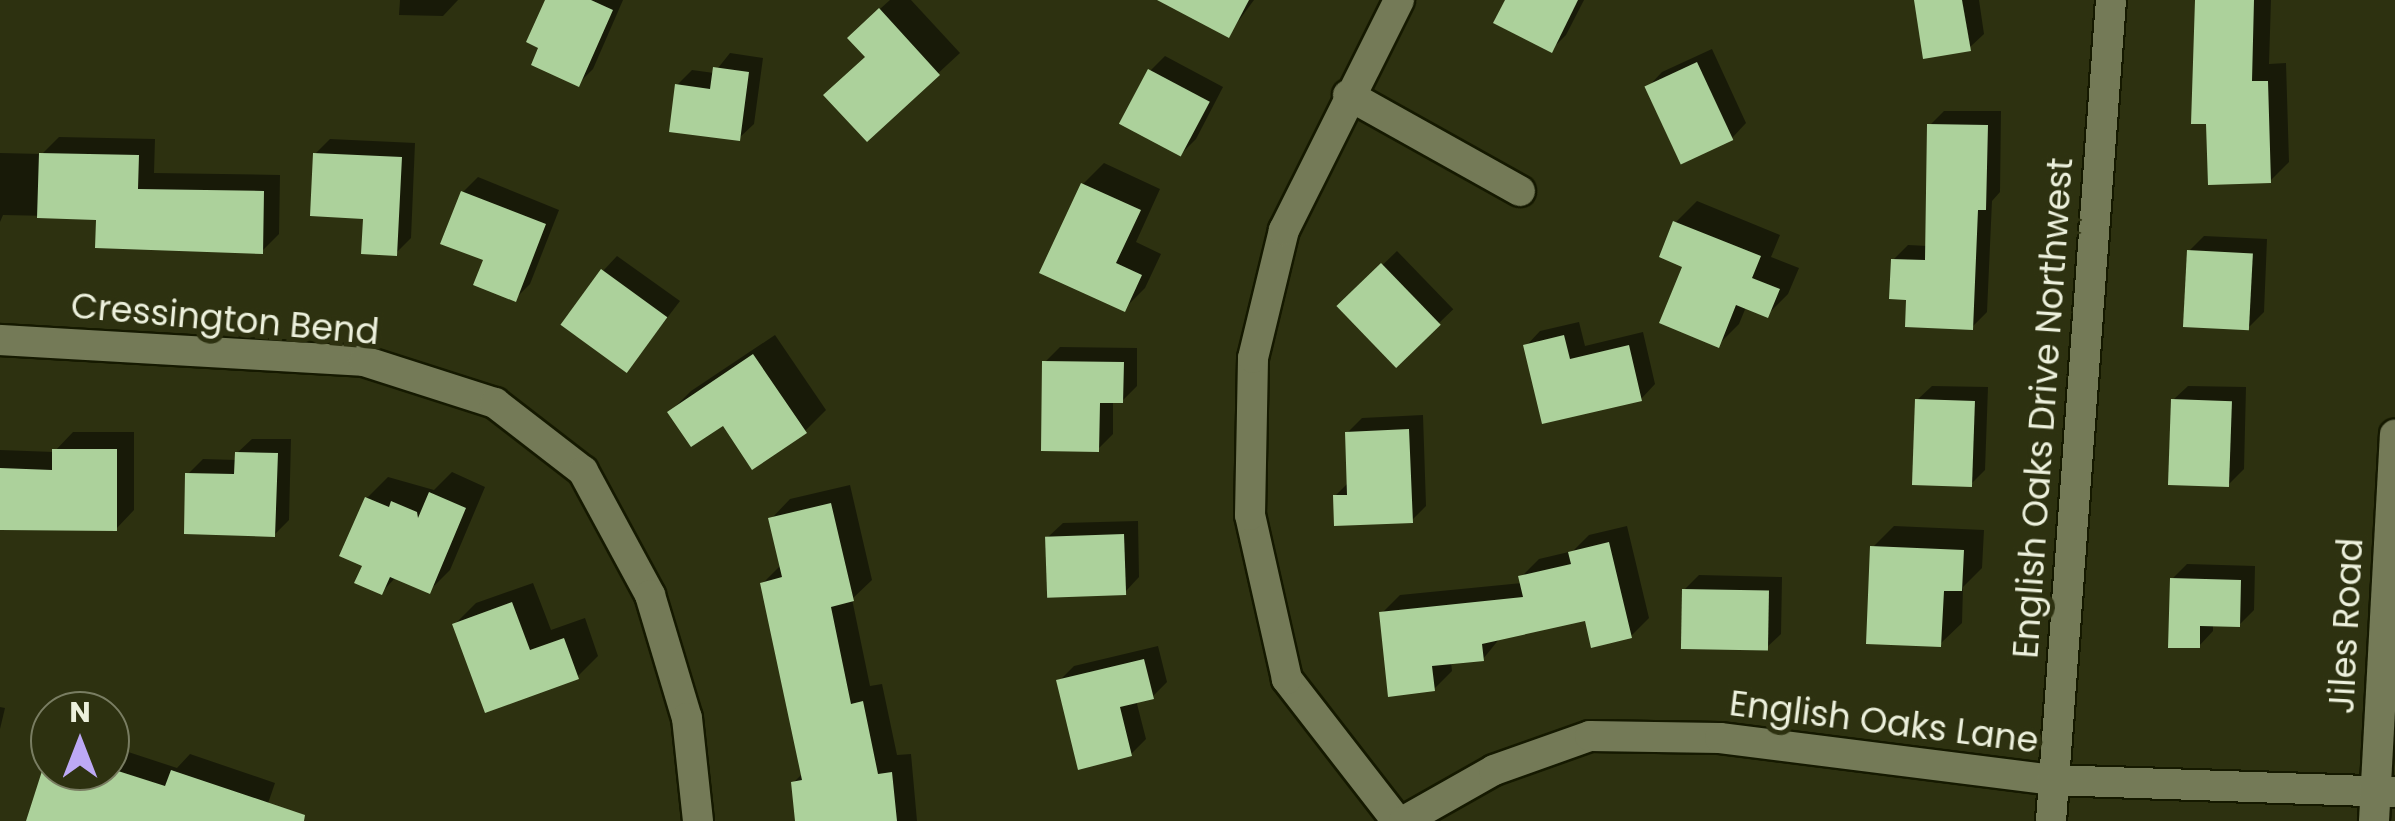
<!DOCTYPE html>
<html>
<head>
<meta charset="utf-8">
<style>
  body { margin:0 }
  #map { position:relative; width:2395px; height:821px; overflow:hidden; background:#2d3110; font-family:Poppins,sans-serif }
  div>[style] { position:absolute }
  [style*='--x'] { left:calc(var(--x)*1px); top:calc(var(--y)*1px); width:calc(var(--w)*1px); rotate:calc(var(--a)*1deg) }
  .shadow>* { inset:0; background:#0007; transform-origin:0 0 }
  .building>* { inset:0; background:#acd19b; transform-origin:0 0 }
  .roads { filter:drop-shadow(2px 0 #151900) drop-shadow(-2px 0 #151900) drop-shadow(0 2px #151900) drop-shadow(0 -2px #151900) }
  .minor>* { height:30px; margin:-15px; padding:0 15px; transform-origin:15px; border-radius:15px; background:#747a57 }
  span { translate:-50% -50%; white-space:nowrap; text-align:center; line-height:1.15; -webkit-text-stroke:10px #2d3110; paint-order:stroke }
  .street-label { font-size:35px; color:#ecf0dc }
  .north { position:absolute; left:30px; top:691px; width:100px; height:100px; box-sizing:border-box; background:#2d3110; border:2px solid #797d62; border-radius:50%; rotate:0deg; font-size:28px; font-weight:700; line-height:40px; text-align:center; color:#ecf0dc }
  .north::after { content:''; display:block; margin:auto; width:35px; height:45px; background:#bda9f5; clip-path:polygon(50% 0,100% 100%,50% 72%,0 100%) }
</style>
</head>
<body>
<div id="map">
  <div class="shadow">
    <i style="clip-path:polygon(400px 0,458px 0,443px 16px,399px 15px)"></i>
    <i style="clip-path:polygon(547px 0,623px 0,593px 69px,578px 84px,542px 47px)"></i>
    <i style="clip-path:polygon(890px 0,911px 0,960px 53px,867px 139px,871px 17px)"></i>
    <i style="clip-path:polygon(1181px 0,1254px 0,1228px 35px)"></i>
    <i style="clip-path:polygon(1508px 0,1584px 0,1566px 35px,1551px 50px)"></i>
    <i style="clip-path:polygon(1918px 0,1979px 0,1984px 34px,1969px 48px)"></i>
    <i style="clip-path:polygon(2197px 0,2271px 0,2269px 64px,2286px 63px,2289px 162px,2270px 181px)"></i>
    <i style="clip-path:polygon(1712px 49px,1746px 123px,1732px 138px,1648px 87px,1662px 72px)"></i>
    <i style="clip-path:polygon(730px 53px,763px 58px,754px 124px,739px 138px,677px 85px,692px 70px,714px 73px)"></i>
    <i style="clip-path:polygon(1165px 56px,1223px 87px,1196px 139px,1181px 154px,1150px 71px)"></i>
    <i style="clip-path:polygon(1944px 111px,2001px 111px,2000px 192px,1992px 201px,1987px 312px,1972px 327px,1909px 297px,1893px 260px,1908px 245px,1928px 246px,1930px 125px)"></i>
    <i style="clip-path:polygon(59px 137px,155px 139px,154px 173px,280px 175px,279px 234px,262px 251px,98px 217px,3px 215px,0 222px,0 153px,42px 154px)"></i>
    <i style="clip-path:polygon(330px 139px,415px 143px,411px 238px,396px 253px,315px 154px)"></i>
    <i style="clip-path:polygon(1104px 163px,1160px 189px,1136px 242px,1161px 254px,1145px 288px,1124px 309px,1083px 184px)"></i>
    <i style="clip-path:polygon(478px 177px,559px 210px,530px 284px,515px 299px,487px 259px,463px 192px)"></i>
    <i style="clip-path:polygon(1697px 201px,1780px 235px,1771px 257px,1799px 268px,1788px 294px,1767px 315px,1746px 307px,1739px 324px,1718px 345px,1676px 222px)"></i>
    <i style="clip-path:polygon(2204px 236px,2267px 239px,2264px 312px,2249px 327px,2189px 251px)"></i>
    <i style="left:1397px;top:251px;width:81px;height:81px;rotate:46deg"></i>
    <i style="clip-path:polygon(617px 256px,680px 301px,628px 369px,603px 271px)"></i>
    <i style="clip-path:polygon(1579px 322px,1585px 346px,1643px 332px,1655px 384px,1641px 399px,1526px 346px,1540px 331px)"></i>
    <i style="clip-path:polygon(775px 335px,826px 410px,805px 431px,670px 412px,691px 391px)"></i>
    <i style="clip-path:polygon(1060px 347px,1137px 348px,1137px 386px,1122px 401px,1113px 401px,1113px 434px,1098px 449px,1045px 362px)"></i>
    <i style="clip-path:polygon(1932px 386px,1988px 387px,1985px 470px,1970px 485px,1917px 400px)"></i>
    <i style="clip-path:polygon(2188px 386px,2246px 387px,2244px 469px,2229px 484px,2173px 400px)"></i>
    <i style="clip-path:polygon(1423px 415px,1426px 506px,1411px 521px,1335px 496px,1349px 482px,1347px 433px,1362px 418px)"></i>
    <i style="clip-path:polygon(73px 432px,134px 432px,134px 510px,116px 529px,0 528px,0 450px,54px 452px)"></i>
    <i style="clip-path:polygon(252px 439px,291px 439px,289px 520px,274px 535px,188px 474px,203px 459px,237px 460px,237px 453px)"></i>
    <i style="clip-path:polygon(452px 472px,485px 487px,450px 570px,429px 591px,396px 577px,382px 592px,365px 565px,367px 498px,388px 477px,434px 490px)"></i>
    <i style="clip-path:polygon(850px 485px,872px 580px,852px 599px,870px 686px,882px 684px,897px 755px,911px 754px,917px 821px,798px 821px,794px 782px,803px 773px,762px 584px,782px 564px,771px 519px,790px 499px)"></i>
    <i style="clip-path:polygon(1138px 521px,1139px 577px,1125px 592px,1048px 537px,1063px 523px)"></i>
    <i style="clip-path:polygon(1627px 526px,1649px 618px,1631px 636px,1586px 618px,1500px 638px,1483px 659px,1451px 662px,1452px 671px,1434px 689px,1382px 613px,1400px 595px,1522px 583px,1521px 577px,1539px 559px,1573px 551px,1589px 535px)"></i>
    <i style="clip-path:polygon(1894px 526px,1984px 530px,1982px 568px,1963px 587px,1962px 623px,1940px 644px,1873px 547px)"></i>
    <i style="clip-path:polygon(2187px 564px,2255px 566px,2254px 610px,2239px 625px,2213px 624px,2213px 631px,2199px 646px,2172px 579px)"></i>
    <i style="clip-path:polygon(1699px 575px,1782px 577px,1781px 634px,1766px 648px,1684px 590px)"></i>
    <i style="clip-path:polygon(533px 583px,551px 630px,585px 618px,598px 656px,577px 677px,455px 624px,476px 603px)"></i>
    <i style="clip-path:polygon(1158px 646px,1167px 682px,1153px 696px,1136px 700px,1146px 739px,1131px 754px,1059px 681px,1074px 666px)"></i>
    <i style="clip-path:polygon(0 707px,5px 708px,0 729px)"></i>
    <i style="clip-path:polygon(110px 746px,177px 768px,190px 754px,275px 783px,262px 821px,52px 821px,30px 814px,50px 753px,50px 771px,110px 771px)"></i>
  </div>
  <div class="building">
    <i style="clip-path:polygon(545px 0,591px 0,613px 10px,579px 87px,531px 65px,538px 48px,526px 42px)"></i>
    <i style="clip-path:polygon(1157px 0,1249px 0,1229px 38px)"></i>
    <i style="clip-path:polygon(1505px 0,1578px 0,1552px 53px,1493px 23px)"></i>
    <i style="clip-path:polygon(1914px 0,1962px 0,1971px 51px,1923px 59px)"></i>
    <i style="clip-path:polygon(2195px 0,2254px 0,2252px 81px,2268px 81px,2271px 183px,2208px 185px,2206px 124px,2191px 124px)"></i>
    <i style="clip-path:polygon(879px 8px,940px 75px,867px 142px,823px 95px,865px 57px,847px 38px)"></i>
    <i style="left:1697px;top:62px;width:86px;height:58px;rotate:65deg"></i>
    <i style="clip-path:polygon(713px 67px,749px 72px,740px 141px,669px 132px,675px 84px,710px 89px)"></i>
    <i style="left:1148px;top:69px;width:70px;height:62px;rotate:28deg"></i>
    <i style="clip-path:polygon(1927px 124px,1988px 125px,1986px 210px,1978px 210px,1973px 330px,1905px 327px,1906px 300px,1889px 299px,1891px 259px,1925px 260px)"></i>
    <i style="clip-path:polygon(39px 153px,139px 155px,138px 189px,264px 191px,263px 254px,95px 248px,96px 220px,37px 218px)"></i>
    <i style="clip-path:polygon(313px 153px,402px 157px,397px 256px,361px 254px,363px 219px,310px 216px)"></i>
    <i style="clip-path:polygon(1081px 183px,1141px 210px,1116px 263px,1142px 275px,1125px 312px,1039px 273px)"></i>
    <i style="clip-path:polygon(461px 191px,546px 224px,516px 302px,473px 285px,483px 260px,440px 244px)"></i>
    <i style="clip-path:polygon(1673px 221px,1761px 256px,1752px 278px,1780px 289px,1768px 318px,1736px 305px,1719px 348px,1659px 323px,1682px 267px,1659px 257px)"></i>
    <i style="left:2187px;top:250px;width:66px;height:77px;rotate:3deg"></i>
    <i style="left:1381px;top:263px;width:86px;height:62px;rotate:46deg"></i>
    <i style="left:601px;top:269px;width:82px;height:69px;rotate:36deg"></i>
    <i style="clip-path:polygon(1564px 335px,1570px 359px,1629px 345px,1642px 401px,1542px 424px,1523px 345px)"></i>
    <i style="clip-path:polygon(753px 354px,807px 433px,752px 470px,723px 426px,691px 447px,667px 412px)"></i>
    <i style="clip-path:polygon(1042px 361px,1124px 362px,1123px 403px,1100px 403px,1099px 452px,1041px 451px)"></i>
    <i style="left:1915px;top:399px;width:60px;height:86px;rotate:2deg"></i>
    <i style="left:2171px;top:399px;width:61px;height:86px;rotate:2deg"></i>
    <i style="clip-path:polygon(1409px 429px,1413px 523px,1334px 526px,1333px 495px,1347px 495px,1345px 432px)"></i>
    <i style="clip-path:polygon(52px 449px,117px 449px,117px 531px,0 530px,0 468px,52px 470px)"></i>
    <i style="clip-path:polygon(235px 452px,278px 453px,275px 537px,184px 534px,185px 473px,234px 474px)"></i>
    <i style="clip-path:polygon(429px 492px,466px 508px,430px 594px,390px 577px,382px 595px,354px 583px,362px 566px,339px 556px,365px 497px,389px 507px,391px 501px,417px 512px,418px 518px)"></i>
    <i style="clip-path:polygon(831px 503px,854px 601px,831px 607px,851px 704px,863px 701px,878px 774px,892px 772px,897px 821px,795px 821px,791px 782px,802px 780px,760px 583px,782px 577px,768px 518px)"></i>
    <i style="left:1124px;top:534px;width:61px;height:79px;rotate:88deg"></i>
    <i style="clip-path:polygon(1609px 542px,1632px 638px,1591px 648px,1585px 621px,1482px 644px,1484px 661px,1432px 666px,1435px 691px,1388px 697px,1379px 612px,1523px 597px,1518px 576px,1571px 564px,1568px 552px)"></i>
    <i style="clip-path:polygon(1870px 546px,1964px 550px,1962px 591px,1944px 591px,1941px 647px,1866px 644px)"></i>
    <i style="clip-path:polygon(2170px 578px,2241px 580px,2240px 627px,2200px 626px,2200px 648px,2168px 648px)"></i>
    <i style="left:1682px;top:589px;width:87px;height:60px;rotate:1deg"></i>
    <i style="clip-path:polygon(512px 602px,530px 650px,564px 638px,579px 679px,485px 713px,452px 624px)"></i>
    <i style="clip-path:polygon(1144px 659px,1154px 699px,1120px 707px,1132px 756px,1078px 770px,1056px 680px)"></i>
    <i style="clip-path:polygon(171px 770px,305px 815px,304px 821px,26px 821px,42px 771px,118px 771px,165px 786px)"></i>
  </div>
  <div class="roads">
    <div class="minor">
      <i style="--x:1348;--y:95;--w:197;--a:29.2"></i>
      <i style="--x:0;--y:340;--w:365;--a:3.3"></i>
      <i style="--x:364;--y:361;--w:138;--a:17.8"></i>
      <i style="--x:495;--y:403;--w:111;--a:37.7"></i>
      <i style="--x:583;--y:471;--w:141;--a:61.6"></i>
      <i style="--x:650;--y:595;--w:128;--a:73.3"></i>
      <i style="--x:687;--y:718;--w:104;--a:83.9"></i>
      <i style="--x:1397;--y:821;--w:180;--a:-127.8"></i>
      <i style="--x:1287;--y:679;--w:168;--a:-102.7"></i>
      <i style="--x:1250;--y:515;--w:157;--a:-88.9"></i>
      <i style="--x:1253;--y:358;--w:132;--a:-76.4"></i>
      <i style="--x:1284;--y:230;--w:257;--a:-63.4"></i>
      <i style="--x:1404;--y:821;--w:103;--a:-29.5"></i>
      <i style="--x:1494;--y:770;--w:102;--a:-19.5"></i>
      <i style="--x:1590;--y:736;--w:130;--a:0.9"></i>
      <i style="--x:1720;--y:738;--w:335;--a:7.2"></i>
      <i style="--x:2052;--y:780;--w:343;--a:2"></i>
      <i style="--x:2051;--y:821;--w:823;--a:-85.82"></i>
      <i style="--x:2374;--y:821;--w:387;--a:-86.9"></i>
    </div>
  </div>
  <div class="street-label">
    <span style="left:225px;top:319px;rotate:5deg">Cressington Bend</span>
    <span style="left:2043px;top:408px;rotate:-86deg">English Oaks Drive Northwest</span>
    <span style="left:2346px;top:626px;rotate:-87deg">Jiles Road</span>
    <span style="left:1884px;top:722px;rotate:7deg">English Oaks Lane</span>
  </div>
  <div class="north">N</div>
</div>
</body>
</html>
